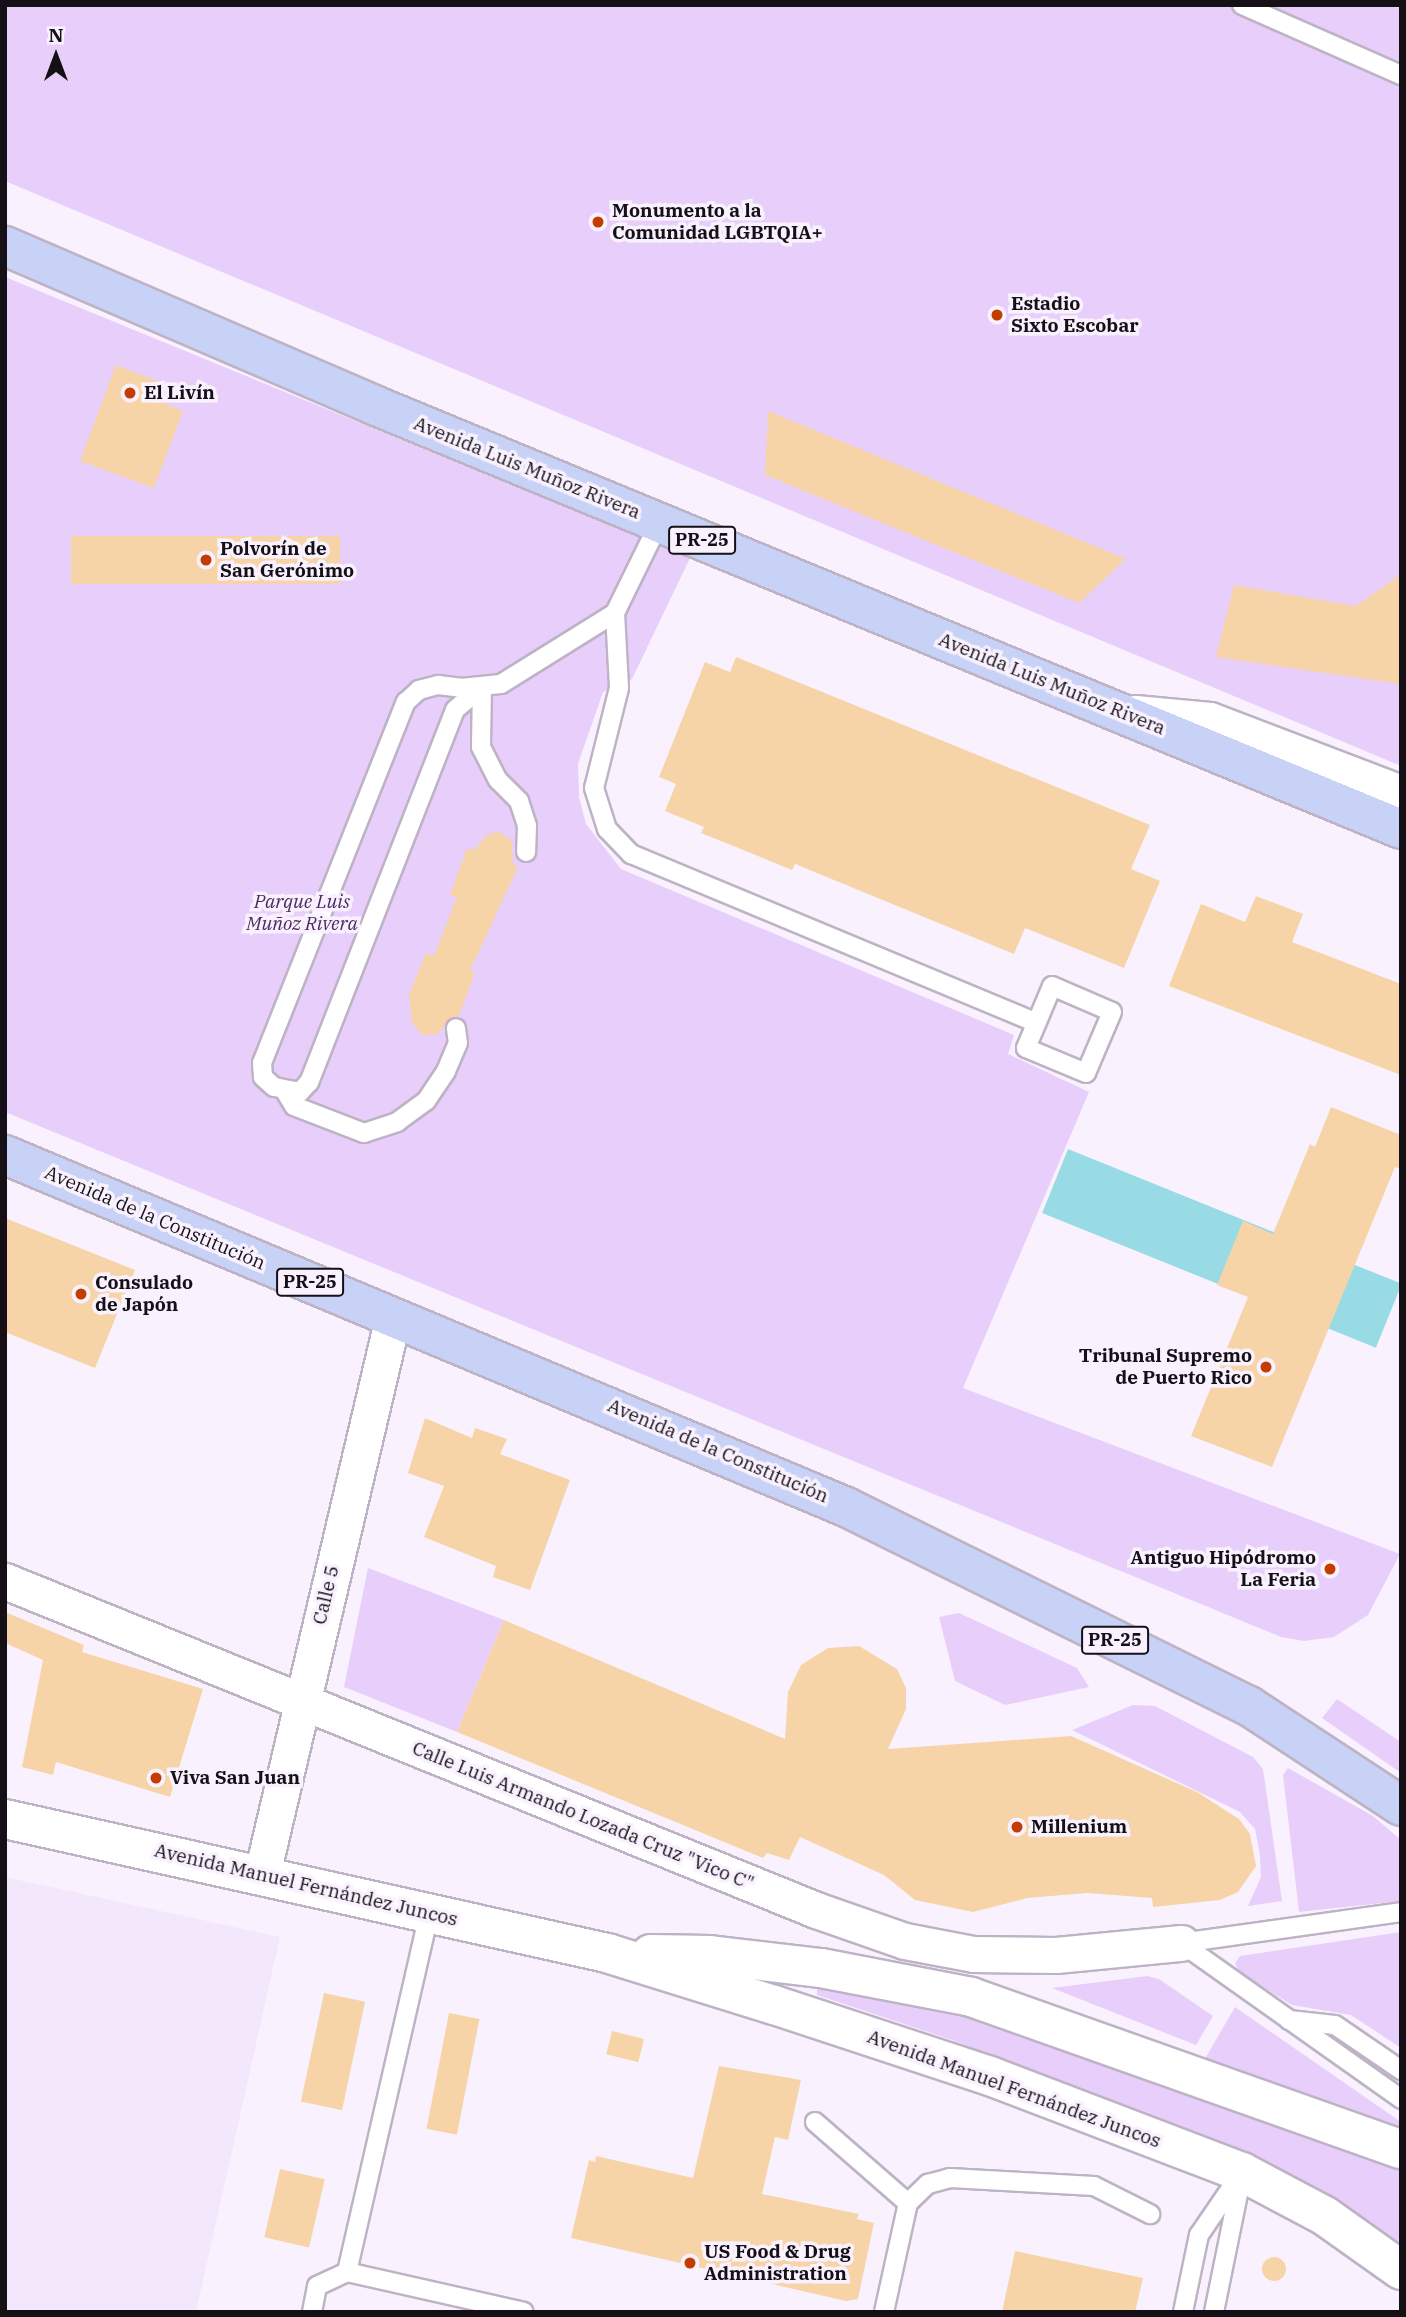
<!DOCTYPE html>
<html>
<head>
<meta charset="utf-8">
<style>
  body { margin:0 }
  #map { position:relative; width:1406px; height:2317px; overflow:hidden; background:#f9f2fe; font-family:"IBM Plex Serif",serif }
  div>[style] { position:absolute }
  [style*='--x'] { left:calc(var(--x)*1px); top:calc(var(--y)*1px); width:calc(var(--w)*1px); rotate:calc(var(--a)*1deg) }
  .built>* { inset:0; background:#f3e7fc }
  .green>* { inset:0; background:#e8cefa }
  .water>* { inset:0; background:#98dbe4; transform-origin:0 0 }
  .building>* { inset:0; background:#f6d4a8; transform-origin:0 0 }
  .round { border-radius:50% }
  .roads { filter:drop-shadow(2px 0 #beb3c5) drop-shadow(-2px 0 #beb3c5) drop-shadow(0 2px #beb3c5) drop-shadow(0 -2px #beb3c5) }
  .service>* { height:18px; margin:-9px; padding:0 9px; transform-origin:9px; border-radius:9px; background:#fff }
  .minor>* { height:35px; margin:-17.5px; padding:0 17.5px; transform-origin:17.5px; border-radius:17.5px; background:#fff }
  .secondary>* { height:38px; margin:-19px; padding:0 19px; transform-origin:19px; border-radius:19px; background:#fff }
  .primary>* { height:38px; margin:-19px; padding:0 19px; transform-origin:19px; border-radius:19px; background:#c8d1f6 }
  .dots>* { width:19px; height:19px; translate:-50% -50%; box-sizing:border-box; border:4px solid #f9f2fe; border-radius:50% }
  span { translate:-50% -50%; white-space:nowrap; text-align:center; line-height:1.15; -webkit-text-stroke:7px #f9f2fe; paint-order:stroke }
  .shield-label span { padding:2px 5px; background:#f9f2fe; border:2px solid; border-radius:5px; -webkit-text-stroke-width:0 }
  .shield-label { font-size:18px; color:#141016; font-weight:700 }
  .poi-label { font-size:19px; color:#141016; font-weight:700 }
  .left { translate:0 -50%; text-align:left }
  .right { translate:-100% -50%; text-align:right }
  .street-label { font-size:19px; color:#141016 }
  .park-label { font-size:19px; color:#4c2960; font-style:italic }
  .frame { position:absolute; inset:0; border:7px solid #141016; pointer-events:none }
  .north { position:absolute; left:21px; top:21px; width:70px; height:70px; -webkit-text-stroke:5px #f9f2fe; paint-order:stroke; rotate:0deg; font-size:19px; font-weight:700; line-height:28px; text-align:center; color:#141016 }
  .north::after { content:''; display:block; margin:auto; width:24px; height:32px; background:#141016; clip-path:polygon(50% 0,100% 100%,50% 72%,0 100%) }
</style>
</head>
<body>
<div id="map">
  <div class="built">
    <i style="clip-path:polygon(5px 1877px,280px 1937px,196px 2312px,5px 2312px)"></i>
  </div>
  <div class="green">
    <i style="clip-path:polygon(5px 5px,1401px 5px,1401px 766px,5px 181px)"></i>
    <i style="clip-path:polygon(5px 277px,690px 558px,632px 679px,603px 692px,578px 764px,579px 797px,586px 824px,621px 869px,1014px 1035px,1008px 1054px,1089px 1092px,963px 1388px,1400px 1554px,1368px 1615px,1334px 1637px,1304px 1641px,1281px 1637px,5px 1112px)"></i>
    <i style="clip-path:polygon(368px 1568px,504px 1620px,457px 1732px,344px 1687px)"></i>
    <i style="clip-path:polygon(959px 1613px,1077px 1668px,1089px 1687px,1005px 1705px,955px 1681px,939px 1617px)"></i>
    <i style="clip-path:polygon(1337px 1699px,1401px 1742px,1401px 1773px,1322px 1718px)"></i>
    <i style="clip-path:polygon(1133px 1705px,1155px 1706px,1253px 1757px,1263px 1769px,1282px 1901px,1248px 1906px,1261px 1877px,1260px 1855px,1255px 1829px,1240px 1812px,1072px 1730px)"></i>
    <i style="clip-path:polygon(1288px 1768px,1373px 1816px,1401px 1840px,1401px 1901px,1299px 1912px,1283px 1775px)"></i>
    <i style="clip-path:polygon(1401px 1932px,1401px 2048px,1351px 2015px,1292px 2005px,1239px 1972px,1235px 1963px,1240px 1956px)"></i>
    <i style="clip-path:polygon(1147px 1976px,1159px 1979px,1213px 2016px,1196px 2045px,1052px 1988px)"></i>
    <i style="clip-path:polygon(817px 1985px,939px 2007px,1039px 2036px,1401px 2171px,1401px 2247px,1218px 2144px,952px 2040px,817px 1995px)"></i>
    <i style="clip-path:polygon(1235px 2007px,1401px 2122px,1401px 2133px,1202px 2064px)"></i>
  </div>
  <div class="water">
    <i style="left:1068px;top:1149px;width:360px;height:69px;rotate:22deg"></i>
  </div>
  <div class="building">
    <i style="clip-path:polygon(116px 365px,162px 383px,156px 400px,183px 411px,154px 488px,80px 461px)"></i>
    <i style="clip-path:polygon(768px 411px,1126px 559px,1079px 603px,765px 475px)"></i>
    <i style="left:71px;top:536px;width:269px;height:48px"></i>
    <i style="clip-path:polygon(1401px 574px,1401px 684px,1216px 657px,1234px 585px,1356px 606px)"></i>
    <i style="clip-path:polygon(736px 657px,1150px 825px,1131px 869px,1160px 881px,1124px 968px,1025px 928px,1014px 954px,795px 864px,792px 870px,736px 847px,701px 833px,704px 827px,665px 811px,676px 784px,659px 777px,705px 662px,730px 672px)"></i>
    <i style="clip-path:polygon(499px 832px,512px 841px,513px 865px,518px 867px,470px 971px,475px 973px,459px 1015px,449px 1019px,438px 1034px,422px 1035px,412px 1022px,409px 994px,426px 953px,434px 956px,457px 897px,450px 895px,467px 848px,474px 850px,488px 834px)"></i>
    <i style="clip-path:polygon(1256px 896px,1303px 914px,1292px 942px,1401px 984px,1401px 1075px,1169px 986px,1201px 904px,1245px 922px)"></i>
    <i style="clip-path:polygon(1331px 1107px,1401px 1135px,1401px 1169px,1395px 1167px,1272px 1467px,1191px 1436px,1248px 1297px,1217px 1285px,1243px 1221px,1273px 1234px,1310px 1144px,1315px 1147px)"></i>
    <i style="clip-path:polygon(5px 1218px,135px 1270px,95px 1368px,5px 1332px)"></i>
    <i style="clip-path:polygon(425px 1418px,472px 1438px,475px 1428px,507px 1439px,500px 1454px,570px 1480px,530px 1590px,493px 1577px,496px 1566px,424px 1537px,444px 1486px,408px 1473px)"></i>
    <i style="clip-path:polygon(5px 1612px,84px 1645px,82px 1652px,203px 1689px,170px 1797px,56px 1762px,53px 1775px,22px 1767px,43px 1660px,5px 1643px)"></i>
    <i style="clip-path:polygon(504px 1620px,785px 1739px,788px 1692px,801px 1665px,828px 1648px,859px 1646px,897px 1669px,906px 1688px,906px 1709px,888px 1749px,1071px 1736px,1197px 1792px,1239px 1819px,1250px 1834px,1256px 1866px,1238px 1892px,1220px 1900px,1153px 1907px,1152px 1898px,1087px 1893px,1028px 1898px,973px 1912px,915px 1900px,884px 1875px,800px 1837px,789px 1860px,767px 1853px,763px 1858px,457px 1732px)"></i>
    <i style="left:324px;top:1993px;width:42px;height:111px;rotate:12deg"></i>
    <i style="left:449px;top:2013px;width:31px;height:118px;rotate:11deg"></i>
    <i style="left:612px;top:2031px;width:33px;height:24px;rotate:14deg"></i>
    <i style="clip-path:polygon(719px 2066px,801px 2080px,788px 2140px,775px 2137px,762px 2194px,859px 2214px,857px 2219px,874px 2223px,858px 2299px,846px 2301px,571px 2238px,589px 2160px,595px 2162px,596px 2156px,693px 2178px)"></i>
    <i style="left:280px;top:2169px;width:46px;height:70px;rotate:13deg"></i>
    <i style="clip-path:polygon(1015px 2251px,1143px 2278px,1135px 2312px,1002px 2312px)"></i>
    <i class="round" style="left:1262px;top:2257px;width:24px;height:24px"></i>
  </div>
  <div class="roads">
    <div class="service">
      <i style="--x:1242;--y:5;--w:174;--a:23.8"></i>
      <i style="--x:615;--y:613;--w:75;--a:86.9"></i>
      <i style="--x:619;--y:688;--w:103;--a:104"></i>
      <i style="--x:594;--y:788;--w:43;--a:72.4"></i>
      <i style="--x:607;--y:829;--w:35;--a:46"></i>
      <i style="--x:631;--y:854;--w:439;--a:22.6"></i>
      <i style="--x:482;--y:687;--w:35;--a:140"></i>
      <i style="--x:455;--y:710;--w:400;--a:111.4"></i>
      <i style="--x:309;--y:1082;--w:13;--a:132"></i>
      <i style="--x:300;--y:1092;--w:26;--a:-169"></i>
      <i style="--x:274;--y:1087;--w:15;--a:-138"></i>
      <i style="--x:263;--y:1077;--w:14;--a:-94"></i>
      <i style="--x:262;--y:1063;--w:389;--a:-68.3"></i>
      <i style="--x:406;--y:702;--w:18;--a:-43"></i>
      <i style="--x:419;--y:690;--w:20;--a:-15"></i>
      <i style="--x:438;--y:685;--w:23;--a:7"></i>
      <i style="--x:461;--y:688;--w:40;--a:-5.7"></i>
      <i style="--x:501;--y:684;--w:134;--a:-31.9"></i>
      <i style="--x:615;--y:613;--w:100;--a:-63.9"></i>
      <i style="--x:482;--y:687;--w:60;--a:91"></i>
      <i style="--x:481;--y:747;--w:37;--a:63"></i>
      <i style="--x:498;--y:780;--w:30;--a:45"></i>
      <i style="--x:519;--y:801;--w:26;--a:72"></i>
      <i style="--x:527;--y:826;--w:26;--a:92"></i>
      <i style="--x:1052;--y:986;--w:65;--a:23.4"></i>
      <i style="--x:1112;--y:1012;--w:66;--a:113.1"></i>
      <i style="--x:1086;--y:1073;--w:65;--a:-157.4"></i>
      <i style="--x:1026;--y:1048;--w:67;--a:-67.2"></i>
      <i style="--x:285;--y:1091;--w:17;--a:59"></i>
      <i style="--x:294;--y:1106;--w:75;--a:21.1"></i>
      <i style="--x:364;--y:1133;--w:35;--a:-18"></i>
      <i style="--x:397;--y:1122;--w:36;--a:-36"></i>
      <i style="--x:426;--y:1101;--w:36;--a:-56"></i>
      <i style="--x:446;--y:1071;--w:30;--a:-67"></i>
      <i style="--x:458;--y:1043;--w:15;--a:-98"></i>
      <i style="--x:1181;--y:1943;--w:270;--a:35.3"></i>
      <i style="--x:1181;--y:1943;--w:222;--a:-8"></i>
      <i style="--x:1289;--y:2020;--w:46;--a:6.2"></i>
      <i style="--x:1335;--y:2025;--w:80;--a:34.3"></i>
      <i style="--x:815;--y:2122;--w:123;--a:41.1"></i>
      <i style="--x:347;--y:2272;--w:181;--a:12.7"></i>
      <i style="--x:312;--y:2312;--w:26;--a:-79"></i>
      <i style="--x:317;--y:2286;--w:33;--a:-25"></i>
      <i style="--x:347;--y:2272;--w:368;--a:-77.1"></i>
      <i style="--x:884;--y:2312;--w:112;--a:-77.6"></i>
      <i style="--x:908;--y:2203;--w:28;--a:-44"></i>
      <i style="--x:928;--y:2184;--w:23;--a:-15"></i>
      <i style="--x:950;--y:2178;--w:144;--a:3.2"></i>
      <i style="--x:1094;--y:2186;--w:63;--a:26.6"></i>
      <i style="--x:1183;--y:2312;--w:79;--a:-78.3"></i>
      <i style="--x:1199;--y:2235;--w:76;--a:-55.7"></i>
      <i style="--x:1214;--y:2312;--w:136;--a:-78.5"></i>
    </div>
    <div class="minor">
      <i style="--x:1135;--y:713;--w:75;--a:5.3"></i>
      <i style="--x:1210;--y:720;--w:204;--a:20.9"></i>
      <i style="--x:5;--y:1581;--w:875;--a:22.08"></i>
      <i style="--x:816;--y:1910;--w:94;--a:19.2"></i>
      <i style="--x:905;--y:1941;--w:69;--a:10.8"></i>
      <i style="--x:973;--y:1954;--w:83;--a:0.7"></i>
      <i style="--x:1056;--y:1955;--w:126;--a:-5.5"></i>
      <i style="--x:262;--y:1874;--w:572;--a:-76.77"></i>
    </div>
    <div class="secondary">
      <i style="--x:5;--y:1819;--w:617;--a:12.55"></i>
      <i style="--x:607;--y:1953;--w:175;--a:17.3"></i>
      <i style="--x:774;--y:2005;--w:227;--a:18.2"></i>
      <i style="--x:990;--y:2076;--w:270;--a:20.9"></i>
      <i style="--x:1242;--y:2172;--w:94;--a:27.9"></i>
      <i style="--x:1325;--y:2216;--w:93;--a:35.4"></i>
      <i style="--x:651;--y:1954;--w:59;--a:1"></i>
      <i style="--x:710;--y:1955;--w:112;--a:6.7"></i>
      <i style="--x:821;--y:1968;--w:153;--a:10.9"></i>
      <i style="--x:971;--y:1997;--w:456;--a:19.5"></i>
    </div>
    <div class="primary">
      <i style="--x:5;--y:246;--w:402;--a:23.3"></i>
      <i style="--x:374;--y:405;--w:1111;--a:22.43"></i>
      <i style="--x:5;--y:1155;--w:912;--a:22.71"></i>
      <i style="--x:846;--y:1507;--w:449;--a:26.3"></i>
      <i style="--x:1249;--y:1706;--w:182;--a:33.3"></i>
    </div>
  </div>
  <div class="dots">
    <i style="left:598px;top:222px;background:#c33d00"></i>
    <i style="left:997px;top:315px;background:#c33d00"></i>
    <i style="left:130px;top:393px;background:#c33d00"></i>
    <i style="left:206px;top:560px;background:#c33d00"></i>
    <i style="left:81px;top:1294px;background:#c33d00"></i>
    <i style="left:1266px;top:1367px;background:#c33d00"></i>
    <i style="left:1330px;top:1569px;background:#c33d00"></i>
    <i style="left:156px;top:1778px;background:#c33d00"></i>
    <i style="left:1017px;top:1827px;background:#c33d00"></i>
    <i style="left:690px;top:2263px;background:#c33d00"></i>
  </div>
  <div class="shield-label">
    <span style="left:702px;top:540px">PR-25</span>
    <span style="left:310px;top:1282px">PR-25</span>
    <span style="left:1115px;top:1640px">PR-25</span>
  </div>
  <div class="poi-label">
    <span class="left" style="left:612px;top:222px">Monumento a la<br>Comunidad LGBTQIA+</span>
    <span class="left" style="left:1011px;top:315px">Estadio<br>Sixto Escobar</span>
    <span class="left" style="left:144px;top:393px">El Livín</span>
    <span class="left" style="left:220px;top:560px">Polvorín de<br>San Gerónimo</span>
    <span class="left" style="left:95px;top:1294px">Consulado<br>de Japón</span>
    <span class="right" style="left:1252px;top:1367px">Tribunal Supremo<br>de Puerto Rico</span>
    <span class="right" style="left:1316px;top:1569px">Antiguo Hipódromo<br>La Feria</span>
    <span class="left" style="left:170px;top:1778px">Viva San Juan</span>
    <span class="left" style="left:1031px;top:1827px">Millenium</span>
    <span class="left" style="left:704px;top:2263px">US Food &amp; Drug<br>Administration</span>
  </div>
  <div class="street-label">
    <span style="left:527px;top:468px;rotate:22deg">Avenida Luis Muñoz Rivera</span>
    <span style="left:1052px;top:684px;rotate:22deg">Avenida Luis Muñoz Rivera</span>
    <span style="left:155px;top:1218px;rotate:23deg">Avenida de la Constitución</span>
    <span style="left:718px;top:1451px;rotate:23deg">Avenida de la Constitución</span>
    <span style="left:326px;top:1595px;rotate:-77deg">Calle 5</span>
    <span style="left:583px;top:1816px;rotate:22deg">Calle Luis Armando Lozada Cruz "Vico C"</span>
    <span style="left:306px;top:1885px;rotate:13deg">Avenida Manuel Fernández Juncos</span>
    <span style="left:1014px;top:2089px;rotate:20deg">Avenida Manuel Fernández Juncos</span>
  </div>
  <div class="park-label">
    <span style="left:302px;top:913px">Parque Luis<br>Muñoz Rivera</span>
  </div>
  <div class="frame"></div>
  <div class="north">N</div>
</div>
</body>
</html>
